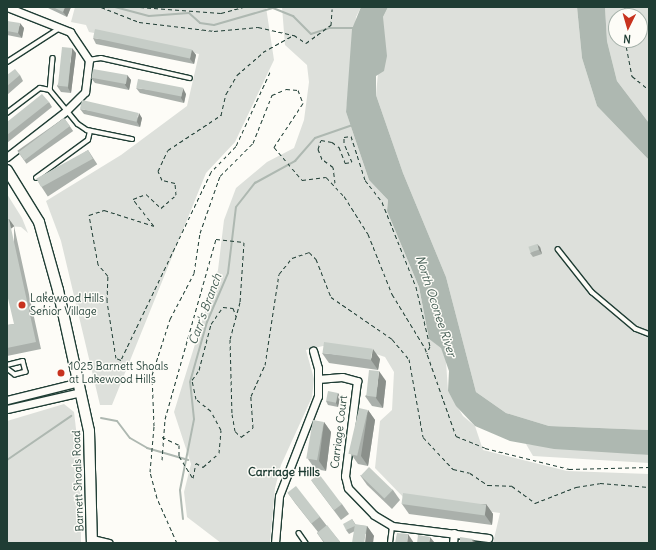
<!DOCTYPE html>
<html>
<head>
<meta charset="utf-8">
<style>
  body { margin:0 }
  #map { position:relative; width:656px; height:550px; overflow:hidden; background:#fdfcf7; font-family:Delius,sans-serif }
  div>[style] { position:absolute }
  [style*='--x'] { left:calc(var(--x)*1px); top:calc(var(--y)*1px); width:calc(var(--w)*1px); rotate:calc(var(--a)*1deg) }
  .green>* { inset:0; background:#dde0db }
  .water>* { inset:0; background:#aeb8b1 }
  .stream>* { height:2px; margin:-1px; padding:0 1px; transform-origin:1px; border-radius:1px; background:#aeb8b1 }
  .path>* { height:1px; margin-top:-0.5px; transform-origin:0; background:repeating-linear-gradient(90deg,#1f3d34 0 4px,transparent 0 7px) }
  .roads { filter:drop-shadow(1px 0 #1f3d34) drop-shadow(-1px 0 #1f3d34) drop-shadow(0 1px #1f3d34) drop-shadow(0 -1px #1f3d34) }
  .lane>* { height:3.5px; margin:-1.75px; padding:0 1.75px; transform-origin:1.75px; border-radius:1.75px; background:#fdfcf7 }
  .street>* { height:7px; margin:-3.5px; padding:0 3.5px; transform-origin:3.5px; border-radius:3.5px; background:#fdfcf7 }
  .secondary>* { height:10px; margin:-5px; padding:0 5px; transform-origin:5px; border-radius:5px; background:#fdfcf7 }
  .wall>* { inset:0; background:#aab0ab; transform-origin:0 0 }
  .shaded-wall>* { inset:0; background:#8b908b; transform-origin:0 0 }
  .building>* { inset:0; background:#c6cdc7; transform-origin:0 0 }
  .dots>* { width:11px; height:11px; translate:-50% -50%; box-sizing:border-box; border:2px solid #fdfcf7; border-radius:50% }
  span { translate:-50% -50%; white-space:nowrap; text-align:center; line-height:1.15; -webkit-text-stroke:3px #fdfcf7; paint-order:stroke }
  .poi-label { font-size:11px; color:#1f3d34 }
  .left { translate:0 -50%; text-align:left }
  .street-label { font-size:11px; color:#1f3d34 }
  .water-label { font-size:12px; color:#435c53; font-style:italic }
  .neighbourhood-label { font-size:12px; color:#1f3d34; font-weight:700 }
  .frame { position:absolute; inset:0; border:8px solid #1f3d34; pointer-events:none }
  .north { position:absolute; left:608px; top:8px; width:40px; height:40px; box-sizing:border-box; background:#fdfcf7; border:1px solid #a4b0a9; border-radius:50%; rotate:185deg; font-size:11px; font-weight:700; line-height:16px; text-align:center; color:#1f3d34 }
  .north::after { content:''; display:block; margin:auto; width:14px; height:18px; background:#c8321e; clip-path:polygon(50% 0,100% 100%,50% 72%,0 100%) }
</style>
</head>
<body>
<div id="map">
  <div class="green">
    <i style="clip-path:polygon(75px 7px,266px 7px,274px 60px,235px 142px,206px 173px,112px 405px,100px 405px,61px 241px,46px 201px,121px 155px,187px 106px,199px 54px,89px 32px,86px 25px,71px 22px)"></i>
    <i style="clip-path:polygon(282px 7px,361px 7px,356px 17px,346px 112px,369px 180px,388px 200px,387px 211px,419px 287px,429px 339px,441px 347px,446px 361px,448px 391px,463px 416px,475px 426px,483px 450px,567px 471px,649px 474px,649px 543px,493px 543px,500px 513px,406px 500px,375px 468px,380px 421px,392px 410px,394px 372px,385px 357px,358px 348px,323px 346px,306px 350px,314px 379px,312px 397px,281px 465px,275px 488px,270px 543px,221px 543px,187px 517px,184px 492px,191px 464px,174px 412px,218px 270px,224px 220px,236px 188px,267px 162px,294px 148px,304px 120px,309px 82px,307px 65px,285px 45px)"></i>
    <i style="clip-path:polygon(388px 7px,577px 7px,582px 58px,597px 106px,649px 160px,649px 430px,549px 426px,506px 413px,476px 392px,446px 277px,403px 173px,376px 95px,383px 17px)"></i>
    <i style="clip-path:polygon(evenodd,605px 7px,649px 7px,649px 123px,617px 81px,607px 41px,605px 7px,616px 16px,640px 16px,640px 40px,616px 40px,616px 16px)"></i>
    <i style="clip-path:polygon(7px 194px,22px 218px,28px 233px,21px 227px,7px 226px)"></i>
    <i style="clip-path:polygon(64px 404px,74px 412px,80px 463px,81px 543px,7px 543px,7px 421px)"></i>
    <i style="clip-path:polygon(526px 444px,649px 455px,649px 463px,533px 456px)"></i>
  </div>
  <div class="water">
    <i style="clip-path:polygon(361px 7px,388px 7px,383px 17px,387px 56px,384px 71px,376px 76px,376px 95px,403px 173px,446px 277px,476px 392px,506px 413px,549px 426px,649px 430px,649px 455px,554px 449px,510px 441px,475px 426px,456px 406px,448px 391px,449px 371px,441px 348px,429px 339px,419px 287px,387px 211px,388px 200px,369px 180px,346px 112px,352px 29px)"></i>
    <i style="clip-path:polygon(577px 7px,605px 7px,607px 41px,617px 81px,649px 123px,649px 160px,597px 106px,582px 58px)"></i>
  </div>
  <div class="stream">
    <i style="--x:115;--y:7;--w:35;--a:15"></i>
    <i style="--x:149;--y:16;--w:40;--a:-4.3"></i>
    <i style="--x:189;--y:13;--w:15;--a:42"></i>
    <i style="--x:200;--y:23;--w:14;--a:8"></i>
    <i style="--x:214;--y:25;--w:61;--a:-16.1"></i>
    <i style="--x:273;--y:8;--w:22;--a:22"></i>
    <i style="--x:293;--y:16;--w:25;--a:45"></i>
    <i style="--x:311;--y:34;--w:19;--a:-18"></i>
    <i style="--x:329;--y:28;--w:25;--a:0"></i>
    <i style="--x:101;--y:418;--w:16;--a:11"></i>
    <i style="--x:117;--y:421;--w:21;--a:53"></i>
    <i style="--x:130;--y:438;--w:20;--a:30"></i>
    <i style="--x:147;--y:448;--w:43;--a:16.3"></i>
    <i style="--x:7;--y:460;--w:78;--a:-34.5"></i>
    <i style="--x:183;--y:519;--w:29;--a:-96"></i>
    <i style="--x:180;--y:490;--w:72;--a:-78.8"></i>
    <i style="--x:194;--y:419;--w:37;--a:-96"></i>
    <i style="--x:190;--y:382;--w:62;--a:-74.2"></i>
    <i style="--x:207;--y:322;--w:53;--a:-66.8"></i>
    <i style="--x:228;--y:273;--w:66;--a:-83.1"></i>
    <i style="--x:236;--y:207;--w:31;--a:-52"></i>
    <i style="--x:255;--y:183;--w:46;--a:-28.8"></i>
    <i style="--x:295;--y:161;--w:30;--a:-49"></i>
    <i style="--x:315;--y:138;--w:39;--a:-19"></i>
  </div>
  <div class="path">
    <i style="--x:101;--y:7;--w:41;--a:21.5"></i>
    <i style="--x:139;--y:22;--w:76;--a:6.8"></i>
    <i style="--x:214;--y:31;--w:44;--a:-5.2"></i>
    <i style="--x:258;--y:27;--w:37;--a:13"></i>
    <i style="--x:294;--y:35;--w:14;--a:34"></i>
    <i style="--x:306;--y:43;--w:31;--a:-36"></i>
    <i style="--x:331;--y:25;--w:16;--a:-86"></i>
    <i style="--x:140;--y:7;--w:81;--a:4.2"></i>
    <i style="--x:221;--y:13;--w:23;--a:-15"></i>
    <i style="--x:328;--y:7;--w:6;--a:0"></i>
    <i style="--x:625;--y:16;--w:9;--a:-90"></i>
    <i style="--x:625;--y:40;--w:37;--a:79"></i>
    <i style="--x:632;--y:76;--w:22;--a:39"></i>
    <i style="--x:270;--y:72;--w:81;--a:114.7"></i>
    <i style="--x:236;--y:146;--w:36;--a:134"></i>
    <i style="--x:211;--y:172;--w:208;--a:115.6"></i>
    <i style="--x:121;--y:360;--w:5;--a:-158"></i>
    <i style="--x:116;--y:358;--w:58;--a:-99"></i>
    <i style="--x:107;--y:301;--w:25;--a:-88"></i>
    <i style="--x:108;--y:276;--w:16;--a:-130"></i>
    <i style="--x:98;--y:264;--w:50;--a:-100.4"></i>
    <i style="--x:89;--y:215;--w:16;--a:-18"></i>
    <i style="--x:104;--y:210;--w:52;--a:17.7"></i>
    <i style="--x:154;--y:226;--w:34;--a:-128"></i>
    <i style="--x:133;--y:199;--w:14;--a:-21"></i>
    <i style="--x:146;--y:194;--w:21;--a:43"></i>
    <i style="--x:161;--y:208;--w:20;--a:-41"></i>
    <i style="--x:176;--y:195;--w:12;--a:-95"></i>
    <i style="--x:175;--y:183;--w:13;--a:-167"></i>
    <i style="--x:162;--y:180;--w:10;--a:-114"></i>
    <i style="--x:158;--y:171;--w:23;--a:-65"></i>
    <i style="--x:168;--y:150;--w:64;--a:-33.4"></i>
    <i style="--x:221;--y:115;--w:22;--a:-77"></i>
    <i style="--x:226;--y:94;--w:22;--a:-60"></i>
    <i style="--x:237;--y:75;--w:35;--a:-41"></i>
    <i style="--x:263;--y:52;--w:35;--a:-29"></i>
    <i style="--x:335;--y:183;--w:16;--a:-97"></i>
    <i style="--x:333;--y:167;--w:14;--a:-144"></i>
    <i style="--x:322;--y:159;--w:11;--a:-112"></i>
    <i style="--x:318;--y:149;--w:9;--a:-72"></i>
    <i style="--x:321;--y:140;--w:11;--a:10"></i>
    <i style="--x:332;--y:142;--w:9;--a:36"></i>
    <i style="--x:339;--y:147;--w:17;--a:69"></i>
    <i style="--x:345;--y:163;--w:7;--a:-8"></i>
    <i style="--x:352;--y:162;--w:21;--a:-113"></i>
    <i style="--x:344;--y:143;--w:6;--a:-90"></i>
    <i style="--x:344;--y:137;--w:7;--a:-8"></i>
    <i style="--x:351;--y:136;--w:46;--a:72.3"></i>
    <i style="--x:365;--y:180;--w:28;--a:52"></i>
    <i style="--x:382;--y:202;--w:92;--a:68.2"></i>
    <i style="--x:416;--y:287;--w:61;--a:76.7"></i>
    <i style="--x:430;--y:346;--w:8;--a:113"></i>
    <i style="--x:40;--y:308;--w:4;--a:0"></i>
    <i style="--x:44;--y:308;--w:17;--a:-83"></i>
    <i style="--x:162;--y:437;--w:19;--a:25"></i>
    <i style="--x:179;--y:445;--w:11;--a:90"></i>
    <i style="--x:179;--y:456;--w:26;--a:58"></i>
    <i style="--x:193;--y:478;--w:15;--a:-79"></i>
    <i style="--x:196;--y:463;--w:8;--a:30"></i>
    <i style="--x:203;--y:467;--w:21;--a:-41"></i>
    <i style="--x:219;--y:453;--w:23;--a:-85"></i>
    <i style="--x:221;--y:430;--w:21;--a:-118"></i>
    <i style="--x:211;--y:411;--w:19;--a:-141"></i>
    <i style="--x:196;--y:399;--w:19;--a:-102"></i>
    <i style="--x:192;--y:380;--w:12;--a:-55"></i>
    <i style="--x:199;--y:370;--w:48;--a:-75.4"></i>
    <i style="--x:211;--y:324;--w:21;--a:-55"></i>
    <i style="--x:223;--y:307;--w:10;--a:6"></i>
    <i style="--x:233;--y:308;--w:9;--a:69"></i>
    <i style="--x:162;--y:460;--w:41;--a:-85.8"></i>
    <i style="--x:165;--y:419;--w:187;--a:-74.2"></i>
    <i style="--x:216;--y:239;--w:28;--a:6"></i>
    <i style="--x:244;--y:242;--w:60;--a:93.8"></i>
    <i style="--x:240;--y:302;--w:38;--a:105"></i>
    <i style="--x:230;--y:339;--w:75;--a:88.5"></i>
    <i style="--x:232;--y:414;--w:17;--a:80"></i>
    <i style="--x:235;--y:431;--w:8;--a:45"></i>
    <i style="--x:241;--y:437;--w:15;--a:-37"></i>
    <i style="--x:253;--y:428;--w:32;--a:-94"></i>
    <i style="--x:251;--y:396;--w:34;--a:-66"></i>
    <i style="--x:265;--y:365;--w:92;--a:-81.3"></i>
    <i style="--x:279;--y:274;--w:21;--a:-51"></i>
    <i style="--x:292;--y:258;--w:18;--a:-19"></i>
    <i style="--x:309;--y:252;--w:10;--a:45"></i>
    <i style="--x:316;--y:259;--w:41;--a:68.5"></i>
    <i style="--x:331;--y:297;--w:74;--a:34.5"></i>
    <i style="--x:392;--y:339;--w:26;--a:50"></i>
    <i style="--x:409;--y:359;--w:79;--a:79.8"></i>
    <i style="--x:423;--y:437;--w:44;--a:46.8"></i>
    <i style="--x:453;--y:469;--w:17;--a:13"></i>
    <i style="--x:470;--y:473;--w:22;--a:34"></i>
    <i style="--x:488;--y:485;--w:24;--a:2"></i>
    <i style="--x:512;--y:486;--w:29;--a:36"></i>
    <i style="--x:535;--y:503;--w:44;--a:-21.3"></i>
    <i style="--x:576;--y:487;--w:24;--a:-9"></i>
    <i style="--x:600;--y:483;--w:49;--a:4.7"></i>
    <i style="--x:177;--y:543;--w:49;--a:-114"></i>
    <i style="--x:157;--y:498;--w:27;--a:-105"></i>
    <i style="--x:150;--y:472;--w:46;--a:-85"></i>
    <i style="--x:154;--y:426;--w:51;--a:-92.2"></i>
    <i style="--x:152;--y:375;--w:59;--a:-72.2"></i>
    <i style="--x:170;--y:319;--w:52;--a:-62.4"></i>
    <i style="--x:194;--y:273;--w:40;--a:-81.5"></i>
    <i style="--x:200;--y:233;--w:60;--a:-70.7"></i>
    <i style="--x:220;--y:176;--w:47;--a:-45"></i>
    <i style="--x:253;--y:143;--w:52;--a:-68.4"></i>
    <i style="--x:272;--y:95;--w:15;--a:-23"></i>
    <i style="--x:286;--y:89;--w:12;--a:5"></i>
    <i style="--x:298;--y:90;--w:14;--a:69"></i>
    <i style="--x:303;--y:103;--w:53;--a:123.4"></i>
    <i style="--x:274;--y:147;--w:43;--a:49.7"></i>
    <i style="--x:302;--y:180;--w:24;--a:-7"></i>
    <i style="--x:326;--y:177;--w:26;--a:47"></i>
    <i style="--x:344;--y:196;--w:45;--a:57.7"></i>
    <i style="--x:368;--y:234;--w:65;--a:68.2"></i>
    <i style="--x:392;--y:294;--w:63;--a:58.6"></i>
    <i style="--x:425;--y:348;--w:93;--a:70.6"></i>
    <i style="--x:456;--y:436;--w:31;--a:22"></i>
    <i style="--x:485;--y:448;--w:87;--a:14"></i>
    <i style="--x:569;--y:469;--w:80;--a:-1.4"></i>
  </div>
  <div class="roads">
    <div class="lane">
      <i style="--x:53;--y:58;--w:32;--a:95"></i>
      <i style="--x:50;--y:90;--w:44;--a:50.5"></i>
      <i style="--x:78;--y:124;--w:11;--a:34"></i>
      <i style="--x:87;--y:130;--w:46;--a:11.3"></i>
      <i style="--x:89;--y:60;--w:12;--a:-9"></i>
      <i style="--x:101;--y:58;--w:91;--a:12.7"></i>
      <i style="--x:7;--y:62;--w:63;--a:-32.7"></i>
      <i style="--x:7;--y:113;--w:41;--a:-37.1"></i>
      <i style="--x:40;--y:88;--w:10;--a:11"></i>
      <i style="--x:36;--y:178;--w:64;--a:-36.2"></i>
      <i style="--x:88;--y:140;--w:9;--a:-77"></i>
      <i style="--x:558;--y:249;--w:55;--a:51.7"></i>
      <i style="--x:592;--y:292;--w:57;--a:40.1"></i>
      <i style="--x:636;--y:329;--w:14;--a:21"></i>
      <i style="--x:7;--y:365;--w:16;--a:-14"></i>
      <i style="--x:23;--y:361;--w:11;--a:75"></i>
      <i style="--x:26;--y:372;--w:11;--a:165"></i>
      <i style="--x:15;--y:375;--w:10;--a:-143"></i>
      <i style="--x:299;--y:533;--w:12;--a:55"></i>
      <i style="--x:390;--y:543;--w:17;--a:-83"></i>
    </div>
    <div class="street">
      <i style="--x:7;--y:7;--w:68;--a:21.6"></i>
      <i style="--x:70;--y:32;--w:34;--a:56"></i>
      <i style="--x:89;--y:60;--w:32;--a:97"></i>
      <i style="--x:85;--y:92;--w:27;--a:135"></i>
      <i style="--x:66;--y:111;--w:75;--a:142.1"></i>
      <i style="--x:318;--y:379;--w:24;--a:-5"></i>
      <i style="--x:342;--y:377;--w:16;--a:15"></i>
      <i style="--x:357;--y:381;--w:96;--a:97.2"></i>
      <i style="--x:345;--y:476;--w:12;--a:76"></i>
      <i style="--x:348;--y:488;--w:37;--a:46"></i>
      <i style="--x:374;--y:515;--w:21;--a:31"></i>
      <i style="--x:392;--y:526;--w:97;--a:7.1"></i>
      <i style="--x:7;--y:400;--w:74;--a:-14"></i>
      <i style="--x:7;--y:409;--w:76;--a:-12.9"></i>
      <i style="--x:92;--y:539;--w:17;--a:13"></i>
      <i style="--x:275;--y:543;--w:47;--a:-85.1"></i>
      <i style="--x:279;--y:496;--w:107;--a:-68.7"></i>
      <i style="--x:318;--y:396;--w:28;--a:-90"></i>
      <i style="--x:318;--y:368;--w:18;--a:-106"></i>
      <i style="--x:453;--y:543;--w:10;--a:-84"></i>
    </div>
    <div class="secondary">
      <i style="--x:7;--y:170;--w:61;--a:58.4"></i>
      <i style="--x:39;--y:222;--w:71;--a:74.4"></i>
      <i style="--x:58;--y:290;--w:144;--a:77.6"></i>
      <i style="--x:89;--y:431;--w:112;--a:88.5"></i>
    </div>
  </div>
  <div class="wall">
    <i style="clip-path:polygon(46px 7px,71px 7px,67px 17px)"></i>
    <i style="clip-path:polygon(7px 21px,24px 28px,22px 38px,7px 35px)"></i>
    <i style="clip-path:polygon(93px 38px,192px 50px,196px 55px,194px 64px,96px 44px)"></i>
    <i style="clip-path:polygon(76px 53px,71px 93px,61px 92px,57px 86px)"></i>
    <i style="clip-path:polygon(7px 75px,20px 75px,23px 81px,7px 95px)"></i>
    <i style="clip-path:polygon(127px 75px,131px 80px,129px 90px,95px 83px,91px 78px)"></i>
    <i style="clip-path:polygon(136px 88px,186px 94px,184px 103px,140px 93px)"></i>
    <i style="clip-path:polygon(49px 102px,52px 107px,7px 143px,7px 122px)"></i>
    <i style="clip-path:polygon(80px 109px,142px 118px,140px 127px,84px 114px)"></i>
    <i style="left:64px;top:118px;width:16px;height:57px;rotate:55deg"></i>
    <i style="left:88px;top:150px;width:17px;height:59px;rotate:57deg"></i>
    <i style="clip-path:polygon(14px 226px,41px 349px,7px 356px,7px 325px,14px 324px)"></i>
    <i style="clip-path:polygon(540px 247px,542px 254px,533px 257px,530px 253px)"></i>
    <i style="clip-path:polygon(322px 353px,380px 359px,378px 370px,329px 363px)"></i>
    <i style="clip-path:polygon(386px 381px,383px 408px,372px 406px,365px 396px)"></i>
    <i style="clip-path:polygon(338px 393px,340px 397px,338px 407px,328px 405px,326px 401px)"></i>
    <i style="clip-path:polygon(368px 410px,375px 420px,368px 466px,358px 464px,351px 454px)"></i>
    <i style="clip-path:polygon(324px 422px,331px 432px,326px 471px,315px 469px,308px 459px)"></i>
    <i style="clip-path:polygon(360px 475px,393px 490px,400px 500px,392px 509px,367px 485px)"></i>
    <i style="clip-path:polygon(311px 480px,342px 504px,349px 514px,341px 520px)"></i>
    <i style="clip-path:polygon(288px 493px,320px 517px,327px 526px,341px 543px,324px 543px,317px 533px,318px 532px,295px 503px)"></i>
    <i style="clip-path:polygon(402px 504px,486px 504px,493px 514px,492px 525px,409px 514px)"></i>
    <i style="clip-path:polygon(352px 519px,356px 525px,367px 526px,374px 536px,355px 531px,349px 534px,346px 530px)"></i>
  </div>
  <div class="shaded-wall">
    <i style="clip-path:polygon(65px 7px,71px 7px,67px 17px,63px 12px)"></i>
    <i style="clip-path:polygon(20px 23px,24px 28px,22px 38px,18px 33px)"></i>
    <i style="clip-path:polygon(72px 48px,76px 53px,71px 93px,68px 88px)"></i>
    <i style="clip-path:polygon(192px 50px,196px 55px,194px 64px,190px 59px)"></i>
    <i style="clip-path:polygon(127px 75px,131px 80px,129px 90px,125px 85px)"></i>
    <i style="clip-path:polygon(183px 88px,186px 94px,184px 103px,181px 98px)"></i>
    <i style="clip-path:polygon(139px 113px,142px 118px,140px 127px,137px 122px)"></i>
    <i style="left:9px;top:219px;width:9px;height:126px;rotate:54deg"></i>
    <i style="clip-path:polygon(537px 244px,540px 247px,542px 254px,539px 250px)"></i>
    <i style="clip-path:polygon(373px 349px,380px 359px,378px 370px,371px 360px)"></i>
    <i style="clip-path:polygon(379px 371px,386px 381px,383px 408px,376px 398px)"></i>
    <i style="clip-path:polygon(338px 393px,340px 397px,338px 407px,336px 403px)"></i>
    <i style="clip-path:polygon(368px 410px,375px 420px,368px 466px,361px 456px)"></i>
    <i style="clip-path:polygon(324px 422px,331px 432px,326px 471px,319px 461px)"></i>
    <i style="clip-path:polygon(486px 504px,493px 514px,492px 525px,485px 515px)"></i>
    <i style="clip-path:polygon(367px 526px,374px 536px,373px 543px,365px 543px)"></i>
    <i style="clip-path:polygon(408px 534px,414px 543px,407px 543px)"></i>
    <i style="clip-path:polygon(430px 537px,435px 543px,429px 543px)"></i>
    <i style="clip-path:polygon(473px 539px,475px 543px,472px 543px)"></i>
  </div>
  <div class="building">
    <i style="clip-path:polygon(53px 7px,65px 7px,63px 12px)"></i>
    <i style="clip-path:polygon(7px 21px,20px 23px,18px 33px,7px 31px)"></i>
    <i style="left:95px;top:29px;width:99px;height:9px;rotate:12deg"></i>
    <i style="left:62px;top:47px;width:10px;height:39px;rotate:6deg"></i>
    <i style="clip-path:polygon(15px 69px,20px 75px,7px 86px,7px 75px)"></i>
    <i style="left:93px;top:69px;width:35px;height:9px;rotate:10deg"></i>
    <i style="left:138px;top:79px;width:46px;height:9px;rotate:11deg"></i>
    <i style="clip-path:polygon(42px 94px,49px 102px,7px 135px,7px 122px)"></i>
    <i style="left:82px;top:100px;width:58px;height:9px;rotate:13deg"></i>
    <i style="left:64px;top:118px;width:10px;height:57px;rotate:53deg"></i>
    <i style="left:88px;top:150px;width:10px;height:59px;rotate:61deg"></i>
    <i style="clip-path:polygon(9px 219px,36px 342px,7px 348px,7px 325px,14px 324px,7px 294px,7px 220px)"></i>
    <i style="left:537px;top:244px;width:6px;height:9px;rotate:72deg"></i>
    <i style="left:324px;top:342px;width:49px;height:11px;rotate:8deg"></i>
    <i style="left:369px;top:370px;width:10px;height:26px;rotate:6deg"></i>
    <i style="left:328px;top:391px;width:10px;height:10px;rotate:11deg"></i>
    <i style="left:359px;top:408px;width:9px;height:47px;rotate:13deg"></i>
    <i style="left:313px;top:420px;width:11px;height:39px;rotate:10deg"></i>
    <i style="left:369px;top:467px;width:33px;height:12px;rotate:44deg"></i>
    <i style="left:319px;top:474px;width:38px;height:10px;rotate:53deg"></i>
    <i style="left:296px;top:486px;width:39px;height:11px;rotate:52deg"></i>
    <i style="left:403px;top:493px;width:84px;height:11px;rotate:8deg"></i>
    <i style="clip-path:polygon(352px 519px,355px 524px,355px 526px,346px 530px,343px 524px)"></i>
    <i style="left:355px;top:524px;width:12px;height:19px;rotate:9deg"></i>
    <i style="clip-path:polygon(327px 525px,341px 543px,325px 543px,317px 533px)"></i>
    <i style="clip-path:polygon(397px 533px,408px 534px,407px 543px,395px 543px)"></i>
    <i style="clip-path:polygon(418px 535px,430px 537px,429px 543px,417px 543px)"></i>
    <i style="clip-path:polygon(460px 537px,473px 539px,472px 543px,460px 543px)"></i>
  </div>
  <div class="dots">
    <i style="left:22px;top:305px;background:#c8321e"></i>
    <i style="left:61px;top:373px;background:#c8321e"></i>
  </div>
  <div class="poi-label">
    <span class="left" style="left:30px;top:305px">Lakewood Hills<br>Senior Village</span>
    <span class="left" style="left:69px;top:373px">1025 Barnett Shoals<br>at Lakewood Hills</span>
  </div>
  <div class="street-label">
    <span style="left:339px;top:432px;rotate:-83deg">Carriage Court</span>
    <span style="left:78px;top:481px;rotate:-92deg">Barnett Shoals Road</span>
  </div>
  <div class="water-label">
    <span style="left:436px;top:306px;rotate:72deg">North Oconee River</span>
    <span style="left:205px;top:309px;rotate:-70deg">Carr's Branch</span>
  </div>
  <div class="neighbourhood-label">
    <span style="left:284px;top:472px">Carriage Hills</span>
  </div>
  <div class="frame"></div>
  <div class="north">N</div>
</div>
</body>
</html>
